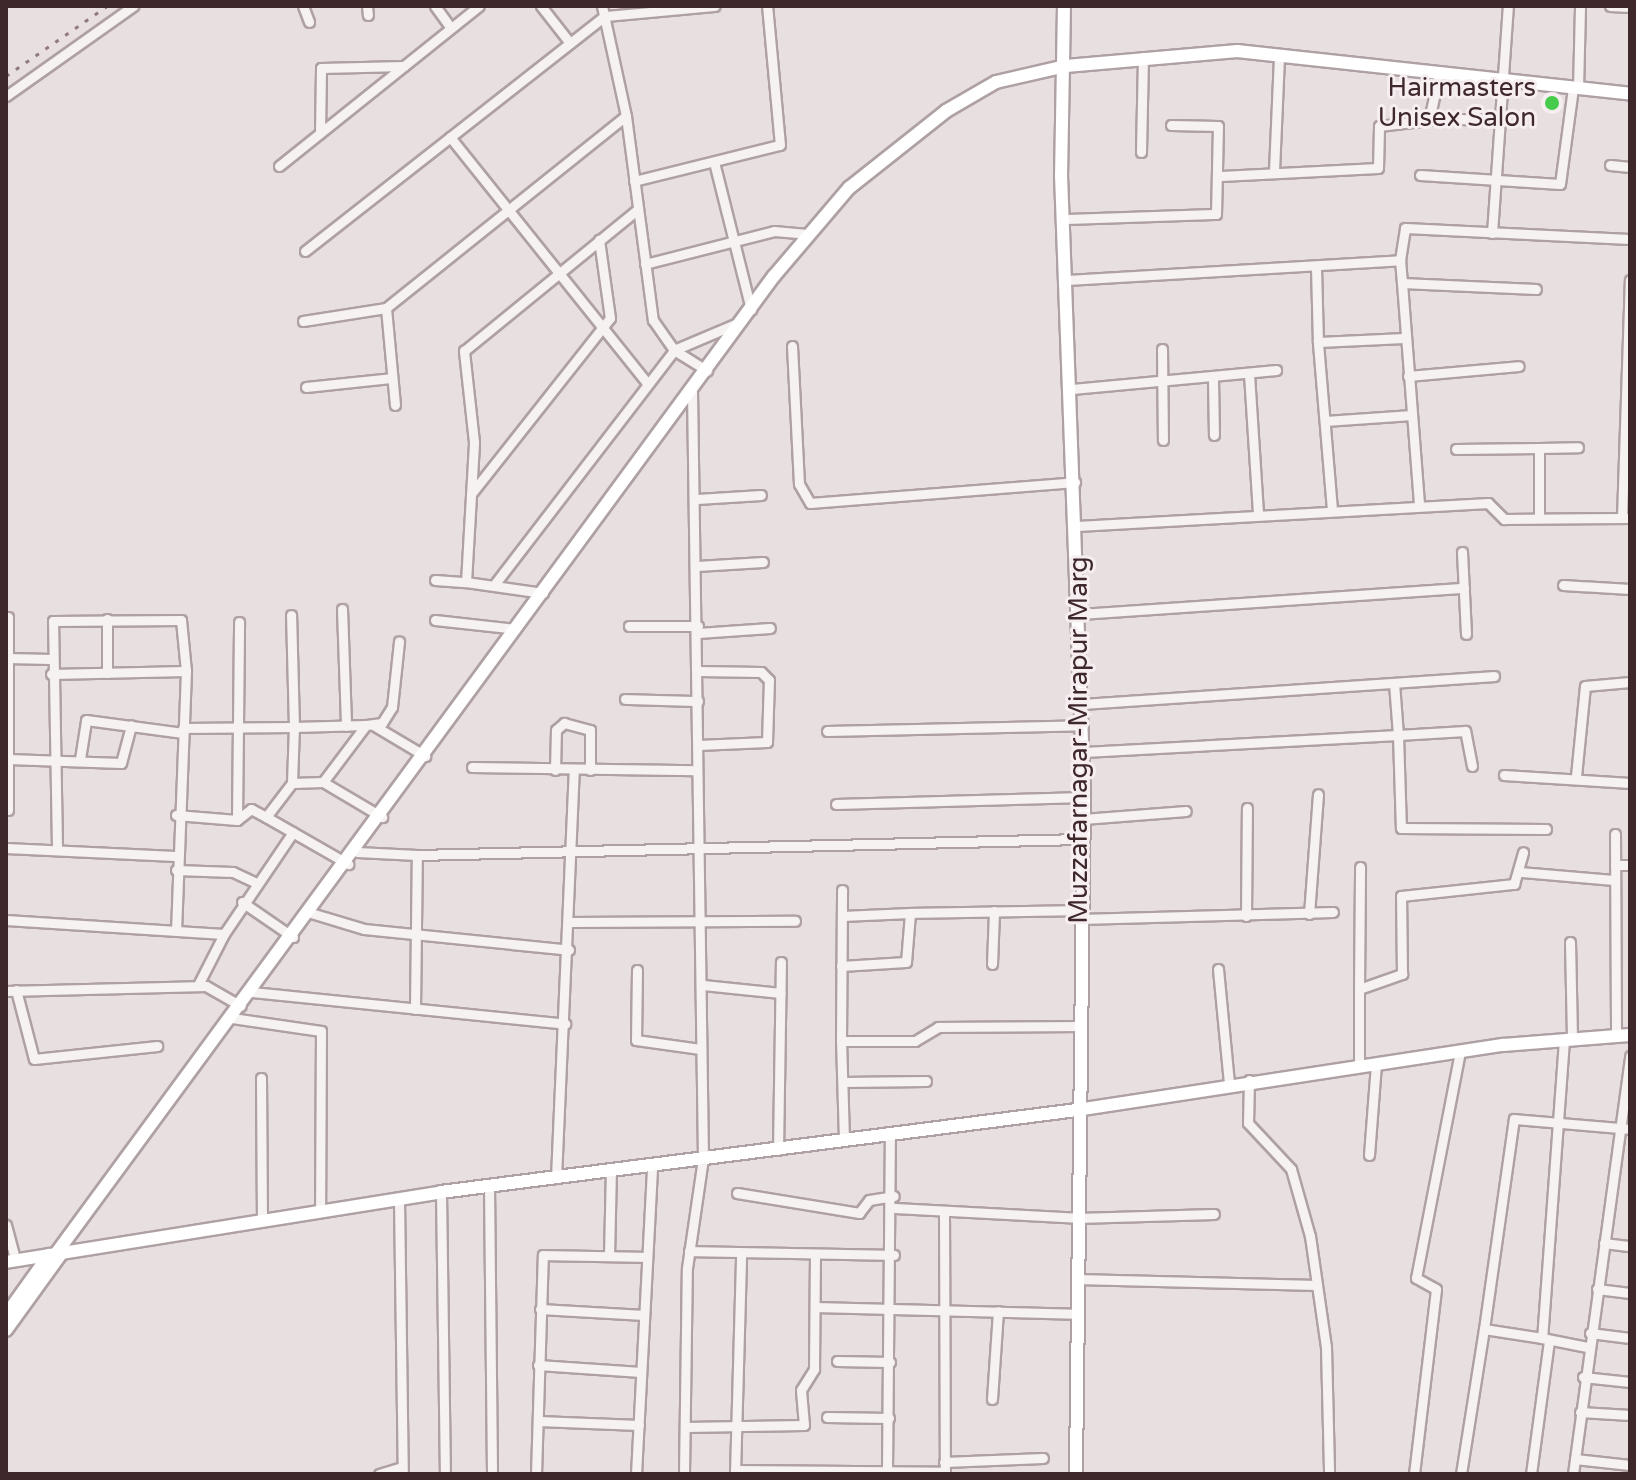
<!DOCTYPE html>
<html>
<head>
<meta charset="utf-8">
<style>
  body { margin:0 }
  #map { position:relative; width:1636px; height:1480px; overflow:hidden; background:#e8dfe1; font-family:"Varela Round",sans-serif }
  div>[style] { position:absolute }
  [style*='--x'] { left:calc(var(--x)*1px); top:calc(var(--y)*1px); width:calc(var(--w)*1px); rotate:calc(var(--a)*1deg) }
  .roads { filter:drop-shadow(2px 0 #afa1a3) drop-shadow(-2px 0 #afa1a3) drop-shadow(0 2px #afa1a3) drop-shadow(0 -2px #afa1a3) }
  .street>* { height:9px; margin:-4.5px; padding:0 4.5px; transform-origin:4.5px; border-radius:4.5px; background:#f6f2f2 }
  .secondary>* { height:12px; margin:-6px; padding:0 6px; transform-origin:6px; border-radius:6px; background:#fff }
  .rail>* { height:3px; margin-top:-1.5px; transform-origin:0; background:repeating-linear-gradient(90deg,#91797d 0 4px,transparent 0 12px) }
  .dots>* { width:22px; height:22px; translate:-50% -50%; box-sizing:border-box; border:4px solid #f6eef0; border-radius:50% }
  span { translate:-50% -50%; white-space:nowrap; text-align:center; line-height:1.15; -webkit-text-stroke:6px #f6eef0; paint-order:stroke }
  .poi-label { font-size:26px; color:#3f282c }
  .right { translate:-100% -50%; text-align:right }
  .street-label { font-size:26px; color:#3f282c }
  .frame { position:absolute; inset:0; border:8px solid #3f282c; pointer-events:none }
</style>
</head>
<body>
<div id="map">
  <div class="roads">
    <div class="street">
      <i style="--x:303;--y:6;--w:17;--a:69"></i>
      <i style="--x:367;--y:6;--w:9;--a:84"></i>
      <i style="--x:435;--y:6;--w:27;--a:54"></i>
      <i style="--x:541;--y:6;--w:47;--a:51.9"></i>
      <i style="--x:602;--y:6;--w:113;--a:77.7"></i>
      <i style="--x:626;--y:116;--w:206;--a:82.5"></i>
      <i style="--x:653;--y:320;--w:37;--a:55"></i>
      <i style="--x:674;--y:350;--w:39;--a:32"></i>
      <i style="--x:1610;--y:6;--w:20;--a:3"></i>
      <i style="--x:1578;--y:89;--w:83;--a:-88.6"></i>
      <i style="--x:6;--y:96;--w:156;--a:-35.3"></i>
      <i style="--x:1430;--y:118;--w:61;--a:1.9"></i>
      <i style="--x:320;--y:133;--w:65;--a:-89.1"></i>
      <i style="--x:321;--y:68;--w:83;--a:-1.4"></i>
      <i style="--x:450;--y:137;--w:315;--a:51.3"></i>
      <i style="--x:1141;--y:152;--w:95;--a:-88.8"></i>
      <i style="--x:714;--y:162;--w:152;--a:75.9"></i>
      <i style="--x:1610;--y:165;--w:20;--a:6"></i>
      <i style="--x:279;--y:166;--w:256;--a:-38.7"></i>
      <i style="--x:1274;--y:171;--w:115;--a:-87.5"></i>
      <i style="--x:1420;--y:175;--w:140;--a:3.7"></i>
      <i style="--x:1560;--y:184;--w:97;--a:-82.3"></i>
      <i style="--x:1221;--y:176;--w:157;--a:-2.9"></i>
      <i style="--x:1378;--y:168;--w:42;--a:-88.6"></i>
      <i style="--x:1379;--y:126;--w:50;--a:-6.8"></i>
      <i style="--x:1429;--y:120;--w:47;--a:-77.7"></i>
      <i style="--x:634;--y:181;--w:150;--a:-13.9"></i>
      <i style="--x:780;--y:145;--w:140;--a:-95.3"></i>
      <i style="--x:1064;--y:219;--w:152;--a:-1.9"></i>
      <i style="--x:1216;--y:214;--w:88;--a:-88.7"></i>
      <i style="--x:1218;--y:126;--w:47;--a:-178.8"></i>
      <i style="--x:1492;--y:233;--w:228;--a:-86"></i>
      <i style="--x:305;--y:251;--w:381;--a:-38.1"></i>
      <i style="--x:605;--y:16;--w:110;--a:-5.2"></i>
      <i style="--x:1400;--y:260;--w:32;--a:-81"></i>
      <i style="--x:1405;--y:228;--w:225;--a:2.8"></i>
      <i style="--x:645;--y:264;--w:133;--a:-14.3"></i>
      <i style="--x:774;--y:231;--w:36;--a:5"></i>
      <i style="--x:1316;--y:267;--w:75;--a:88.5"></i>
      <i style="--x:1067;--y:280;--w:334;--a:-3.4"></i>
      <i style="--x:1400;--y:260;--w:23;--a:85"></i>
      <i style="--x:1402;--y:283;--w:134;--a:2.6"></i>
      <i style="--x:1402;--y:283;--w:224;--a:85.6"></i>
      <i style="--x:303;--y:321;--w:84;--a:-8.9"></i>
      <i style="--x:792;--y:346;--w:138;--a:87.1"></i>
      <i style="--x:799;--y:484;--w:22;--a:60"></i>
      <i style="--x:810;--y:503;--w:266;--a:-4.5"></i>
      <i style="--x:1162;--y:349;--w:91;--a:89.4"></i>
      <i style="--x:1249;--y:374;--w:138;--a:86.3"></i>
      <i style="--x:1408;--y:376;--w:111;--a:-5.1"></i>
      <i style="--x:1213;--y:379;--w:56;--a:89"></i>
      <i style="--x:306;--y:387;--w:85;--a:-6"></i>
      <i style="--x:1072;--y:389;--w:205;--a:-5.3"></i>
      <i style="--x:395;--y:405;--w:97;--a:-95.3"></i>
      <i style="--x:386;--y:308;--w:307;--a:-38.7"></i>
      <i style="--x:1325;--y:421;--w:87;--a:-3.9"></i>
      <i style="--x:1539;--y:448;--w:39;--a:-1"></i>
      <i style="--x:1456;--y:449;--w:83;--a:-0.7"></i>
      <i style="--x:1539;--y:448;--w:70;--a:90"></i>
      <i style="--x:471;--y:494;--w:224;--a:-51.7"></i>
      <i style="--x:610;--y:318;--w:79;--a:-98"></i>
      <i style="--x:697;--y:499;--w:64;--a:-3.6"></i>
      <i style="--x:1332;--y:510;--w:169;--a:-94.8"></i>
      <i style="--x:1318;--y:342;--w:87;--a:-2.6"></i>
      <i style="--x:1622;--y:518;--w:238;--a:-88.1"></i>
      <i style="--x:1077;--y:526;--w:412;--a:-3.2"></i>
      <i style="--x:1488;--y:503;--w:23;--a:45"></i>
      <i style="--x:1504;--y:519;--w:126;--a:-0.5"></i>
      <i style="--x:1462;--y:552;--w:82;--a:87.2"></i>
      <i style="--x:697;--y:566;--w:66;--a:-3.5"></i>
      <i style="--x:435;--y:580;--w:31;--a:4"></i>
      <i style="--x:494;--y:585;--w:296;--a:-52.5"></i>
      <i style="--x:674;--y:350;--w:72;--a:-23"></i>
      <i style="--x:1563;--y:585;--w:67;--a:3.4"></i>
      <i style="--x:543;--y:593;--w:78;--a:-171.9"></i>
      <i style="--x:466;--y:582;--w:140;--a:-86.7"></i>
      <i style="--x:474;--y:442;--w:92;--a:-96.3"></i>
      <i style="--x:464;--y:351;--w:223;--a:-39.2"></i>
      <i style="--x:342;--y:609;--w:117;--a:88"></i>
      <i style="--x:1080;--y:614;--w:385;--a:-3.9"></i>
      <i style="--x:8;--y:617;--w:193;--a:90"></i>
      <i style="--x:107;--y:619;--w:54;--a:90"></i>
      <i style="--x:435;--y:620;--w:81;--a:6.3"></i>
      <i style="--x:629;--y:626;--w:69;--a:0"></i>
      <i style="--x:698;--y:633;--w:72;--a:-4"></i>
      <i style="--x:7;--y:658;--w:44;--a:1.3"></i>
      <i style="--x:51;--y:674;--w:135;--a:-1.3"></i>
      <i style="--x:625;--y:699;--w:73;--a:1.6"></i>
      <i style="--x:1083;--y:704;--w:412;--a:-3.9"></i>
      <i style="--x:373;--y:725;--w:61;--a:30.8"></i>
      <i style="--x:183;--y:728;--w:111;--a:-0.5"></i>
      <i style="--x:294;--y:727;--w:112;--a:-91.5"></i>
      <i style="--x:827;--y:731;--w:256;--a:-1.3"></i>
      <i style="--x:698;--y:745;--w:69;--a:-2.5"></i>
      <i style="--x:767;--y:742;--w:62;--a:-88.2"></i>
      <i style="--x:769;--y:680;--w:11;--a:-135"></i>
      <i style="--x:761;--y:672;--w:63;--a:-179.1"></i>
      <i style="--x:1084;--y:752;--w:314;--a:-3.1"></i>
      <i style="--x:1398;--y:735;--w:52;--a:-94.4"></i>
      <i style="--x:8;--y:759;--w:113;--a:2"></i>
      <i style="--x:121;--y:763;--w:39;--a:-75"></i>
      <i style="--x:80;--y:759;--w:39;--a:-81"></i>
      <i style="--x:86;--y:720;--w:98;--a:7.6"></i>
      <i style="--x:1472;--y:766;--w:36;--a:-101"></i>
      <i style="--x:1465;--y:731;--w:67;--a:176.6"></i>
      <i style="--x:1398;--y:735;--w:93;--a:88.2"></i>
      <i style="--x:1401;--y:828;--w:145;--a:0.4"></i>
      <i style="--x:472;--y:767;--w:225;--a:0.8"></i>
      <i style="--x:555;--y:770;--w:40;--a:-88.6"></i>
      <i style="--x:556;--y:730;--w:11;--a:-41"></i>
      <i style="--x:564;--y:723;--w:27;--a:15"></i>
      <i style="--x:590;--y:730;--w:40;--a:90"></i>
      <i style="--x:1504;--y:775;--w:126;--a:3.6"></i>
      <i style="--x:1576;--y:776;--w:90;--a:-84.3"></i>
      <i style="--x:1585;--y:686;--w:45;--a:-5.1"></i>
      <i style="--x:323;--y:782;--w:69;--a:30.7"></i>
      <i style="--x:292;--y:783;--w:56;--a:-88"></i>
      <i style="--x:294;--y:727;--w:72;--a:-1.6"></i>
      <i style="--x:836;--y:804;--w:248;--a:-1.6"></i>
      <i style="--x:176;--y:815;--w:61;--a:4.7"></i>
      <i style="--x:237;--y:820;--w:18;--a:-38"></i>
      <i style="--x:251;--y:809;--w:17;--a:28"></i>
      <i style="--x:266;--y:817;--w:43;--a:-52.6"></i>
      <i style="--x:292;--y:783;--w:31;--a:-2"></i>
      <i style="--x:323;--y:782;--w:71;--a:-53"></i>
      <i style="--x:366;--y:725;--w:16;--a:-7"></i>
      <i style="--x:382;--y:723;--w:19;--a:-58"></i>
      <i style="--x:392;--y:707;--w:66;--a:-83.9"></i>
      <i style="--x:266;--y:817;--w:95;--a:29.8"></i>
      <i style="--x:1083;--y:819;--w:103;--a:-4.4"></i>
      <i style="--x:237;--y:820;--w:198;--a:-89.4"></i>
      <i style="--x:1615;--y:834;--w:202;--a:89.7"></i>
      <i style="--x:57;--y:847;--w:226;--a:-91"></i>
      <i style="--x:53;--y:621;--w:128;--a:-0.4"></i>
      <i style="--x:181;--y:620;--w:51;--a:84.4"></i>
      <i style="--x:186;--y:671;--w:258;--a:92.2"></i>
      <i style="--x:6;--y:848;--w:169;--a:2.7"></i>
      <i style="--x:357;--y:852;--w:60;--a:2.9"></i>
      <i style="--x:1615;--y:865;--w:15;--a:0"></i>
      <i style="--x:176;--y:870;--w:57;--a:2"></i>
      <i style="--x:233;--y:872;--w:23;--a:25"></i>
      <i style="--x:1521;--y:872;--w:94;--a:4.9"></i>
      <i style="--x:242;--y:902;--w:62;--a:34.5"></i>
      <i style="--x:311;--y:913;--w:55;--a:16.8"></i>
      <i style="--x:364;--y:929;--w:206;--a:5.8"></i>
      <i style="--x:910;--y:913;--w:170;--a:-1"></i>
      <i style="--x:1309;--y:914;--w:120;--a:-85.7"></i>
      <i style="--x:1246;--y:916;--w:108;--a:-89.5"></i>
      <i style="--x:1080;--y:919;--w:253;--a:-1.6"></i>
      <i style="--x:6;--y:920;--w:218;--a:3.7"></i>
      <i style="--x:224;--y:934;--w:123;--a:-55.9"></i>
      <i style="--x:570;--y:922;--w:225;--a:-0.3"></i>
      <i style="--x:1570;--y:942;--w:97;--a:88.8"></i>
      <i style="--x:992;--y:964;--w:53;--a:-87.8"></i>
      <i style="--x:841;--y:966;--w:65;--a:-3.5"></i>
      <i style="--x:906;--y:962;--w:49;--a:-85.3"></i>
      <i style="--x:910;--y:913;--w:68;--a:177.5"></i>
      <i style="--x:1218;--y:969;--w:116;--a:84.5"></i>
      <i style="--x:637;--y:970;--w:70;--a:90.8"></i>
      <i style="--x:636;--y:1040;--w:65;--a:8"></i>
      <i style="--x:198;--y:985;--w:57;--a:-63"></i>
      <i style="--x:703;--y:985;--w:78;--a:5.9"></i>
      <i style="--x:1359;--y:989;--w:122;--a:-89.5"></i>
      <i style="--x:16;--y:990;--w:71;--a:75.4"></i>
      <i style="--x:34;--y:1059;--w:124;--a:-6"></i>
      <i style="--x:6;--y:991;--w:200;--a:-1.4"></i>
      <i style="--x:206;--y:986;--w:40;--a:29.7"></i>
      <i style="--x:252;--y:992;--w:315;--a:5.8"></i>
      <i style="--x:415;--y:1009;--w:154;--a:-89.3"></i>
      <i style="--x:417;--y:855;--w:665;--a:-1.38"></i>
      <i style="--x:232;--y:1018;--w:90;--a:8.3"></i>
      <i style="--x:321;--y:1031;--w:178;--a:90.3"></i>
      <i style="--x:1564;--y:1040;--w:299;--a:94.2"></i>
      <i style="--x:1542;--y:1338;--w:46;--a:11.3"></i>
      <i style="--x:841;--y:1041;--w:151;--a:-89.6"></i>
      <i style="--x:1359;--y:1066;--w:77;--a:-90"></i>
      <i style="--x:1359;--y:989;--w:46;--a:-19.2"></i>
      <i style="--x:1402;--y:974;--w:78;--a:-90.7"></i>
      <i style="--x:1401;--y:896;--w:114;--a:-6.1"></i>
      <i style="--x:1514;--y:884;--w:33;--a:-74"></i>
      <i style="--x:261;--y:1078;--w:139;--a:89.6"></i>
      <i style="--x:1249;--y:1080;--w:43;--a:91.3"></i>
      <i style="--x:1248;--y:1123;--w:63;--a:46.9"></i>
      <i style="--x:1291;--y:1169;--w:70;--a:74.2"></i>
      <i style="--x:1310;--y:1236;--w:112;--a:81.8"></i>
      <i style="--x:1326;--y:1347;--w:127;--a:88.6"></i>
      <i style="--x:843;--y:1082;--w:83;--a:-0.7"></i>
      <i style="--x:844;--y:1140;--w:99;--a:-91.7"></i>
      <i style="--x:841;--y:1041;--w:74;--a:0"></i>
      <i style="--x:915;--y:1041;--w:27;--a:-31"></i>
      <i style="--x:938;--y:1027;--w:140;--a:-0.4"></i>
      <i style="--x:778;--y:1150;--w:188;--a:-89.1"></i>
      <i style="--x:1369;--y:1155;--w:92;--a:-85.6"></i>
      <i style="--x:556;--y:1178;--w:408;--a:-87.5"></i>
      <i style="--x:489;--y:1186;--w:288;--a:89.4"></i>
      <i style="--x:441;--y:1192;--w:282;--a:89.2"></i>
      <i style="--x:737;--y:1193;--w:124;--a:9.3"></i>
      <i style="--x:859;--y:1213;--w:16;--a:-52"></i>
      <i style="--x:869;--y:1200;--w:25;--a:-9"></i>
      <i style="--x:399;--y:1199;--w:275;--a:89.2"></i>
      <i style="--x:895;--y:1208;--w:182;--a:3.1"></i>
      <i style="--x:1077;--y:1218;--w:137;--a:-1.7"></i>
      <i style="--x:944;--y:1211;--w:263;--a:89.8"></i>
      <i style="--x:6;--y:1225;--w:35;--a:75"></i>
      <i style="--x:1604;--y:1243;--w:26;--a:7"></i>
      <i style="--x:689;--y:1251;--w:205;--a:1.1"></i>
      <i style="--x:609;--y:1256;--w:86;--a:-88.7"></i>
      <i style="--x:1076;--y:1279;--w:241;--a:1.4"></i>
      <i style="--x:1597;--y:1289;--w:33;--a:7"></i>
      <i style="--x:815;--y:1307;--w:261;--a:1.5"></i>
      <i style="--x:540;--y:1309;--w:104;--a:3.3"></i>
      <i style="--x:1484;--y:1329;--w:212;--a:-81.9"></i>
      <i style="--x:1514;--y:1119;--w:116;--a:4.9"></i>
      <i style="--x:1590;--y:1333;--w:40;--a:7.1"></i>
      <i style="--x:837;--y:1361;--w:53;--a:1.1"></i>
      <i style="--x:538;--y:1365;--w:103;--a:3.9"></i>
      <i style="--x:1583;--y:1377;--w:47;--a:6.1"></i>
      <i style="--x:992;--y:1399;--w:88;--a:-86.1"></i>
      <i style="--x:1580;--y:1412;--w:50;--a:3.4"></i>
      <i style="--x:827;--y:1417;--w:62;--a:0.9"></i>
      <i style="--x:538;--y:1421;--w:101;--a:2.3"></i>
      <i style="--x:685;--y:1427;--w:119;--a:-1"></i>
      <i style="--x:804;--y:1425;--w:35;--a:-95"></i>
      <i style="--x:801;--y:1390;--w:25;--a:-58"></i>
      <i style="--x:814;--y:1369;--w:114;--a:-89.5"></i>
      <i style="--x:1575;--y:1459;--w:55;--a:6.2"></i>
      <i style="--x:944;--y:1462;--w:99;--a:-2.3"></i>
      <i style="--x:735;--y:1470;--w:210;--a:0.5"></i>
      <i style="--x:887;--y:1470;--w:336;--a:-89.5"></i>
      <i style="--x:379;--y:1474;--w:24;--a:-17"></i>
      <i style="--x:536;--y:1474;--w:219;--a:-88.2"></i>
      <i style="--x:543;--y:1255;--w:104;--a:1.1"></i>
      <i style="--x:636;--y:1474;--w:309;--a:-87"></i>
      <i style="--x:684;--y:1474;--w:206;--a:-89.2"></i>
      <i style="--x:687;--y:1268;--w:111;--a:-81.7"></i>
      <i style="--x:703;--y:1158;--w:766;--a:-90.82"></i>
      <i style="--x:735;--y:1474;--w:220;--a:-88.4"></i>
      <i style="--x:1414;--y:1474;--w:186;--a:-83.2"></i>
      <i style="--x:1436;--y:1289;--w:23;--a:-151"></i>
      <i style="--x:1416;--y:1278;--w:231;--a:-79"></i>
      <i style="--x:1461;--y:1474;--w:147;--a:-81"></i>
      <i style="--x:1484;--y:1329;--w:59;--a:8.8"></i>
      <i style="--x:1531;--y:1474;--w:135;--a:-82.3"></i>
      <i style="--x:1573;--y:1474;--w:422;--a:-82.2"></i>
    </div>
    <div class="secondary">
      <i style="--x:1064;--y:6;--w:169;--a:91"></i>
      <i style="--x:1061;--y:175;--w:622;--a:87.88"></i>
      <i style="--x:1084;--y:797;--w:677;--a:90.68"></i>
      <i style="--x:55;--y:1255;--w:1215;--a:-53.71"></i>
      <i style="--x:774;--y:276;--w:116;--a:-49.6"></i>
      <i style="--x:849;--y:188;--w:124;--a:-38.4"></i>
      <i style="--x:946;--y:111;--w:58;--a:-30.1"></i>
      <i style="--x:996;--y:82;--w:72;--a:-12.9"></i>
      <i style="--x:1066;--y:66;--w:172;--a:-5"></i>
      <i style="--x:1237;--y:51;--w:395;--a:6.2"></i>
      <i style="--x:6;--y:1262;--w:441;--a:-9.1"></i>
      <i style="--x:441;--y:1192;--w:641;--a:-7.35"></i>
      <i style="--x:1077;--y:1110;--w:431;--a:-8.7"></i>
      <i style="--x:1503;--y:1045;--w:127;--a:-4.5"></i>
      <i style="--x:6;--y:1315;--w:74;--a:-54.4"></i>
      <i style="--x:6;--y:1330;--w:94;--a:-54.1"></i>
    </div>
  </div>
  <div class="rail">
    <i style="--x:6;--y:76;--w:123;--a:-34.7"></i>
  </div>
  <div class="dots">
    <i style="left:1552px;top:103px;background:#46cb4d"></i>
  </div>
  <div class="poi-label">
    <span class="right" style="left:1536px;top:103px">Hairmasters<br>Unisex Salon</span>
  </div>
  <div class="street-label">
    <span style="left:1079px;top:740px;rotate:-90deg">Muzzafarnagar-Mirapur Marg</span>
  </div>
  <div class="frame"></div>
</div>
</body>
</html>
